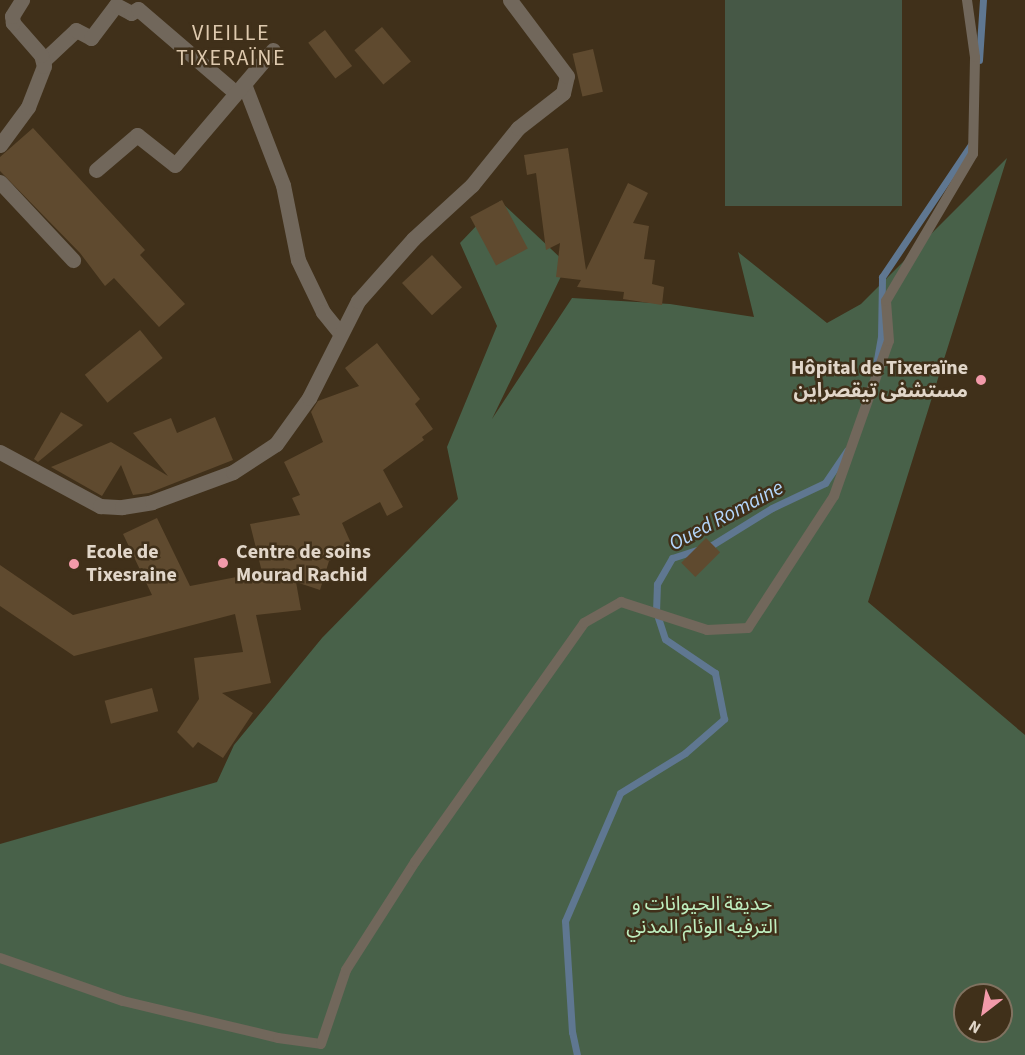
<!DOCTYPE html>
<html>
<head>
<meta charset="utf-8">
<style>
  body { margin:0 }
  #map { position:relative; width:1025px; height:1055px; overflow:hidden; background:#40301a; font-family:"Source Sans 3","Noto Sans Arabic",sans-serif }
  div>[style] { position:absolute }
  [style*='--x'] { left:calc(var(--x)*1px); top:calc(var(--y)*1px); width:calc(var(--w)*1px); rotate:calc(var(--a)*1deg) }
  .green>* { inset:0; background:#465846; transform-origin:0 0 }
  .forest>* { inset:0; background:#486149 }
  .stream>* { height:7px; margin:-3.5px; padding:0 3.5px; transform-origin:3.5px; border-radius:3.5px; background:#5f7791 }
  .building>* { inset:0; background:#5f4a2f; transform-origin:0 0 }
  .lane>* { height:10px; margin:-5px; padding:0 5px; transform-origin:5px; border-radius:5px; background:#71675b }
  .street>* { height:15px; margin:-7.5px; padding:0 7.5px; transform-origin:7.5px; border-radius:7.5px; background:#71675b }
  .dots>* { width:16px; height:16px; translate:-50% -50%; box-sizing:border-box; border:3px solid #40301a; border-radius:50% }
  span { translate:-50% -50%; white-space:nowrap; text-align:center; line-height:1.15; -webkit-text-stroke:5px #40301a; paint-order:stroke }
  .poi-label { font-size:20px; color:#e1d6c9; font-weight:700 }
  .right { translate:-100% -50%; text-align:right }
  .left { translate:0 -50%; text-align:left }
  .park-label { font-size:20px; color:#beeebf }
  .water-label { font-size:21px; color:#b4d6fc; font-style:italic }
  .quarter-label { font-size:22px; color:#dec9ae; letter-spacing:1.5px }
  .north { position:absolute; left:953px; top:983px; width:60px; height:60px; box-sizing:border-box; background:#40301a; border:2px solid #807260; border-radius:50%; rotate:211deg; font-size:16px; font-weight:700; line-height:24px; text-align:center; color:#e1d6c9 }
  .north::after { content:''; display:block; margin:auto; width:21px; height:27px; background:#f39aaa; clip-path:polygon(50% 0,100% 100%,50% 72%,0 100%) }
</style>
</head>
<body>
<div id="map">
  <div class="green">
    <i style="left:725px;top:0;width:177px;height:206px"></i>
  </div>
  <div class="forest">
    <i style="clip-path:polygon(evenodd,1007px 158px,868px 602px,1025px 735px,1025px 1055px,0 1055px,0 844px,217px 782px,234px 745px,322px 638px,458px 499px,447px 447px,497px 326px,460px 243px,500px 201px,567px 264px,492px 419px,572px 298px,670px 304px,754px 317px,738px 252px,827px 323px,861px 304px,1007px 158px,965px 995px,1001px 995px,1001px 1031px,965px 1031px,965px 995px)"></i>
  </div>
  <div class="stream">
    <i style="--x:979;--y:60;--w:60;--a:-86.2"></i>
    <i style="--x:876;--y:365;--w:28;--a:-80"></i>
    <i style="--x:881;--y:337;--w:60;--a:-89"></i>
    <i style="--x:882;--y:277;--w:161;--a:-56.1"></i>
    <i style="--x:577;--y:1055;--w:24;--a:-102"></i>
    <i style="--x:572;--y:1032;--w:111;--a:-93.6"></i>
    <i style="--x:565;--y:921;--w:139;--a:-66.7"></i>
    <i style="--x:620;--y:793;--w:76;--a:-31.6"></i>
    <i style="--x:685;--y:753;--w:52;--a:-41.1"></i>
    <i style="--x:724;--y:719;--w:47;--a:-101.1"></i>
    <i style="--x:715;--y:673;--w:60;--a:-145.8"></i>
    <i style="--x:665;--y:639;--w:28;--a:-108"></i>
    <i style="--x:656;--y:612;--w:28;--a:-88"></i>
    <i style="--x:657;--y:584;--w:30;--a:-60"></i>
    <i style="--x:672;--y:558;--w:42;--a:-18"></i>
    <i style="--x:712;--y:545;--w:70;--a:-31.7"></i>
    <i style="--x:772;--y:508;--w:59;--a:-25.3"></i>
    <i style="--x:825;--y:483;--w:40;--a:-56"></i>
  </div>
  <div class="building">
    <i style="left:382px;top:27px;width:45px;height:36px;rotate:50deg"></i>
    <i style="left:325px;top:30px;width:45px;height:21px;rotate:53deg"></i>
    <i style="left:593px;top:49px;width:44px;height:21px;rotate:77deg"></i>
    <i style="clip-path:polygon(33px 128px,145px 250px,140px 255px,185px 304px,159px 327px,114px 278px,105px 286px,80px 253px,0 171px,0 157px)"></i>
    <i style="clip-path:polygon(568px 148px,586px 270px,628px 183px,648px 193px,633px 223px,649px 226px,644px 259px,655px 260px,652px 284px,664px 287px,662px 305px,623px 299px,624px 292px,577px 287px,581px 280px,556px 277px,560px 243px,546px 250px,536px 173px,527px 175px,524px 155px)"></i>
    <i style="left:502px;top:200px;width:55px;height:36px;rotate:62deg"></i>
    <i style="left:432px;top:255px;width:44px;height:41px;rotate:47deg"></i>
    <i style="left:140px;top:330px;width:36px;height:71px;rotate:51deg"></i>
    <i style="clip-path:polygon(377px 343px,420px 399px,415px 404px,433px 429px,422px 437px,424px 440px,383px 470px,403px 507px,387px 516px,380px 502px,342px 523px,354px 550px,329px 561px,320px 590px,296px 582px,301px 610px,256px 615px,271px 683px,222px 693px,253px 713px,223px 758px,198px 742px,193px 748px,177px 732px,199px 699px,194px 658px,243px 652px,235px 614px,74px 656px,0 606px,0 565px,73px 615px,152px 595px,123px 534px,157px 518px,190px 586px,262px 572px,250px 524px,300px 515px,292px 498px,300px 495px,284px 462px,323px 442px,311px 412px,318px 401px,359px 386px,345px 368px)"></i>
    <i style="clip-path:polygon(61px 412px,83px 425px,38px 462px,34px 459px)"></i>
    <i style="clip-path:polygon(215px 417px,233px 460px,149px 493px,133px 495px,121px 465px,102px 496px,51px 467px,111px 442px,168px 476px,133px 433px,171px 418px,177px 433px)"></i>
    <i style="left:706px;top:538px;width:20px;height:35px;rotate:45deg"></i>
    <i style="left:152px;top:688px;width:24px;height:49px;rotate:75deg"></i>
  </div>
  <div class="lane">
    <i style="--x:0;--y:958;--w:130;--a:19.3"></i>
    <i style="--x:123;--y:1001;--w:159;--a:13.4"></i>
    <i style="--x:278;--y:1038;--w:43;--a:7.9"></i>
    <i style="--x:321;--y:1044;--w:78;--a:-71.3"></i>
    <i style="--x:346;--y:970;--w:128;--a:-57.4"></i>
    <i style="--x:415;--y:862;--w:293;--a:-54.7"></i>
    <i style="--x:584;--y:623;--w:43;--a:-29.6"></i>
    <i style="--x:621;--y:602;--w:90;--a:18"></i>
    <i style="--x:707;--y:630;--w:41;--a:-2.8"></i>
    <i style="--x:748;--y:628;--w:158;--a:-56.9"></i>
    <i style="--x:834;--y:496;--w:164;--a:-70.5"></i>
    <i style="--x:889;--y:341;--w:40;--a:-94.3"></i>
    <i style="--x:886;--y:301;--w:171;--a:-59.4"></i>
    <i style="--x:973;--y:154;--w:97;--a:-88.8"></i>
    <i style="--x:975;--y:57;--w:58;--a:-98"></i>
  </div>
  <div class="street">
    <i style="--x:43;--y:61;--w:45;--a:-43.2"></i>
    <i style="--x:76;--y:30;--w:17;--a:28"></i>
    <i style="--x:91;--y:38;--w:41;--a:-52.9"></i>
    <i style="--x:116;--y:5;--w:17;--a:28"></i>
    <i style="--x:131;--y:13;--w:8;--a:-30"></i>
    <i style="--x:138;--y:9;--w:129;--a:40.6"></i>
    <i style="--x:244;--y:84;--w:108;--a:68.9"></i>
    <i style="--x:283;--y:185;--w:76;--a:78.7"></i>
    <i style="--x:298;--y:260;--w:58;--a:64.3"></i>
    <i style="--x:323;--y:312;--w:27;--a:51"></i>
    <i style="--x:0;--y:145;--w:47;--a:-53.6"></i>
    <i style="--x:28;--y:107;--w:44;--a:-68.7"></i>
    <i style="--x:44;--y:66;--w:11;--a:-105"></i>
    <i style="--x:41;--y:55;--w:43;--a:-131.2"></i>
    <i style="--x:13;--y:23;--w:7;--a:-98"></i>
    <i style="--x:12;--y:16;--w:19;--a:-58"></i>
    <i style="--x:96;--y:170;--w:54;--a:-40.5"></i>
    <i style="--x:137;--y:135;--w:48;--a:38.3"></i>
    <i style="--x:175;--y:165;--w:151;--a:-49.6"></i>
    <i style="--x:0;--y:182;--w:107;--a:46.9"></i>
    <i style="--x:0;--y:452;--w:114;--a:28.4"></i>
    <i style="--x:100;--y:506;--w:22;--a:3"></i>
    <i style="--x:122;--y:507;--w:30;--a:-9"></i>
    <i style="--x:152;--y:502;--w:86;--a:-20.3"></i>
    <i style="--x:233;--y:472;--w:51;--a:-33.1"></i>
    <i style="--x:276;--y:444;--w:57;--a:-54.3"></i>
    <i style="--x:309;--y:398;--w:109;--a:-63.2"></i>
    <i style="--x:358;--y:301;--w:83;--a:-48.4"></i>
    <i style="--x:413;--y:239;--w:80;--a:-42.5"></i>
    <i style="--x:472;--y:185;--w:73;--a:-51.1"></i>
    <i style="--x:518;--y:128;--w:57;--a:-37.9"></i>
    <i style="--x:563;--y:93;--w:17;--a:-77"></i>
    <i style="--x:567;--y:76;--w:95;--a:-126.9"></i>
  </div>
  <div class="dots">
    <i style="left:981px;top:380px;background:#f39aaa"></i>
    <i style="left:223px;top:563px;background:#f39aaa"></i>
    <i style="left:74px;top:564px;background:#f39aaa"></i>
  </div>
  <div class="poi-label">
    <span class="right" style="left:968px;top:380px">Hôpital de Tixeraïne<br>مستشفى تيقصراين</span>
    <span class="left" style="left:86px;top:564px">Ecole de<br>Tixesraine</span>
    <span class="left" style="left:236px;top:564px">Centre de soins<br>Mourad Rachid</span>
  </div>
  <div class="park-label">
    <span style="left:702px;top:916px">حديقة الحيوانات و<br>الترفيه الوئام المدني</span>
  </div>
  <div class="water-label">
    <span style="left:726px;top:515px;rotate:-28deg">Oued Romaine</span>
  </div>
  <div class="quarter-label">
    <span style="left:231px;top:46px">VIEILLE<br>TIXERAÏNE</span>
  </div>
  <div class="north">N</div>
</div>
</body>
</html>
